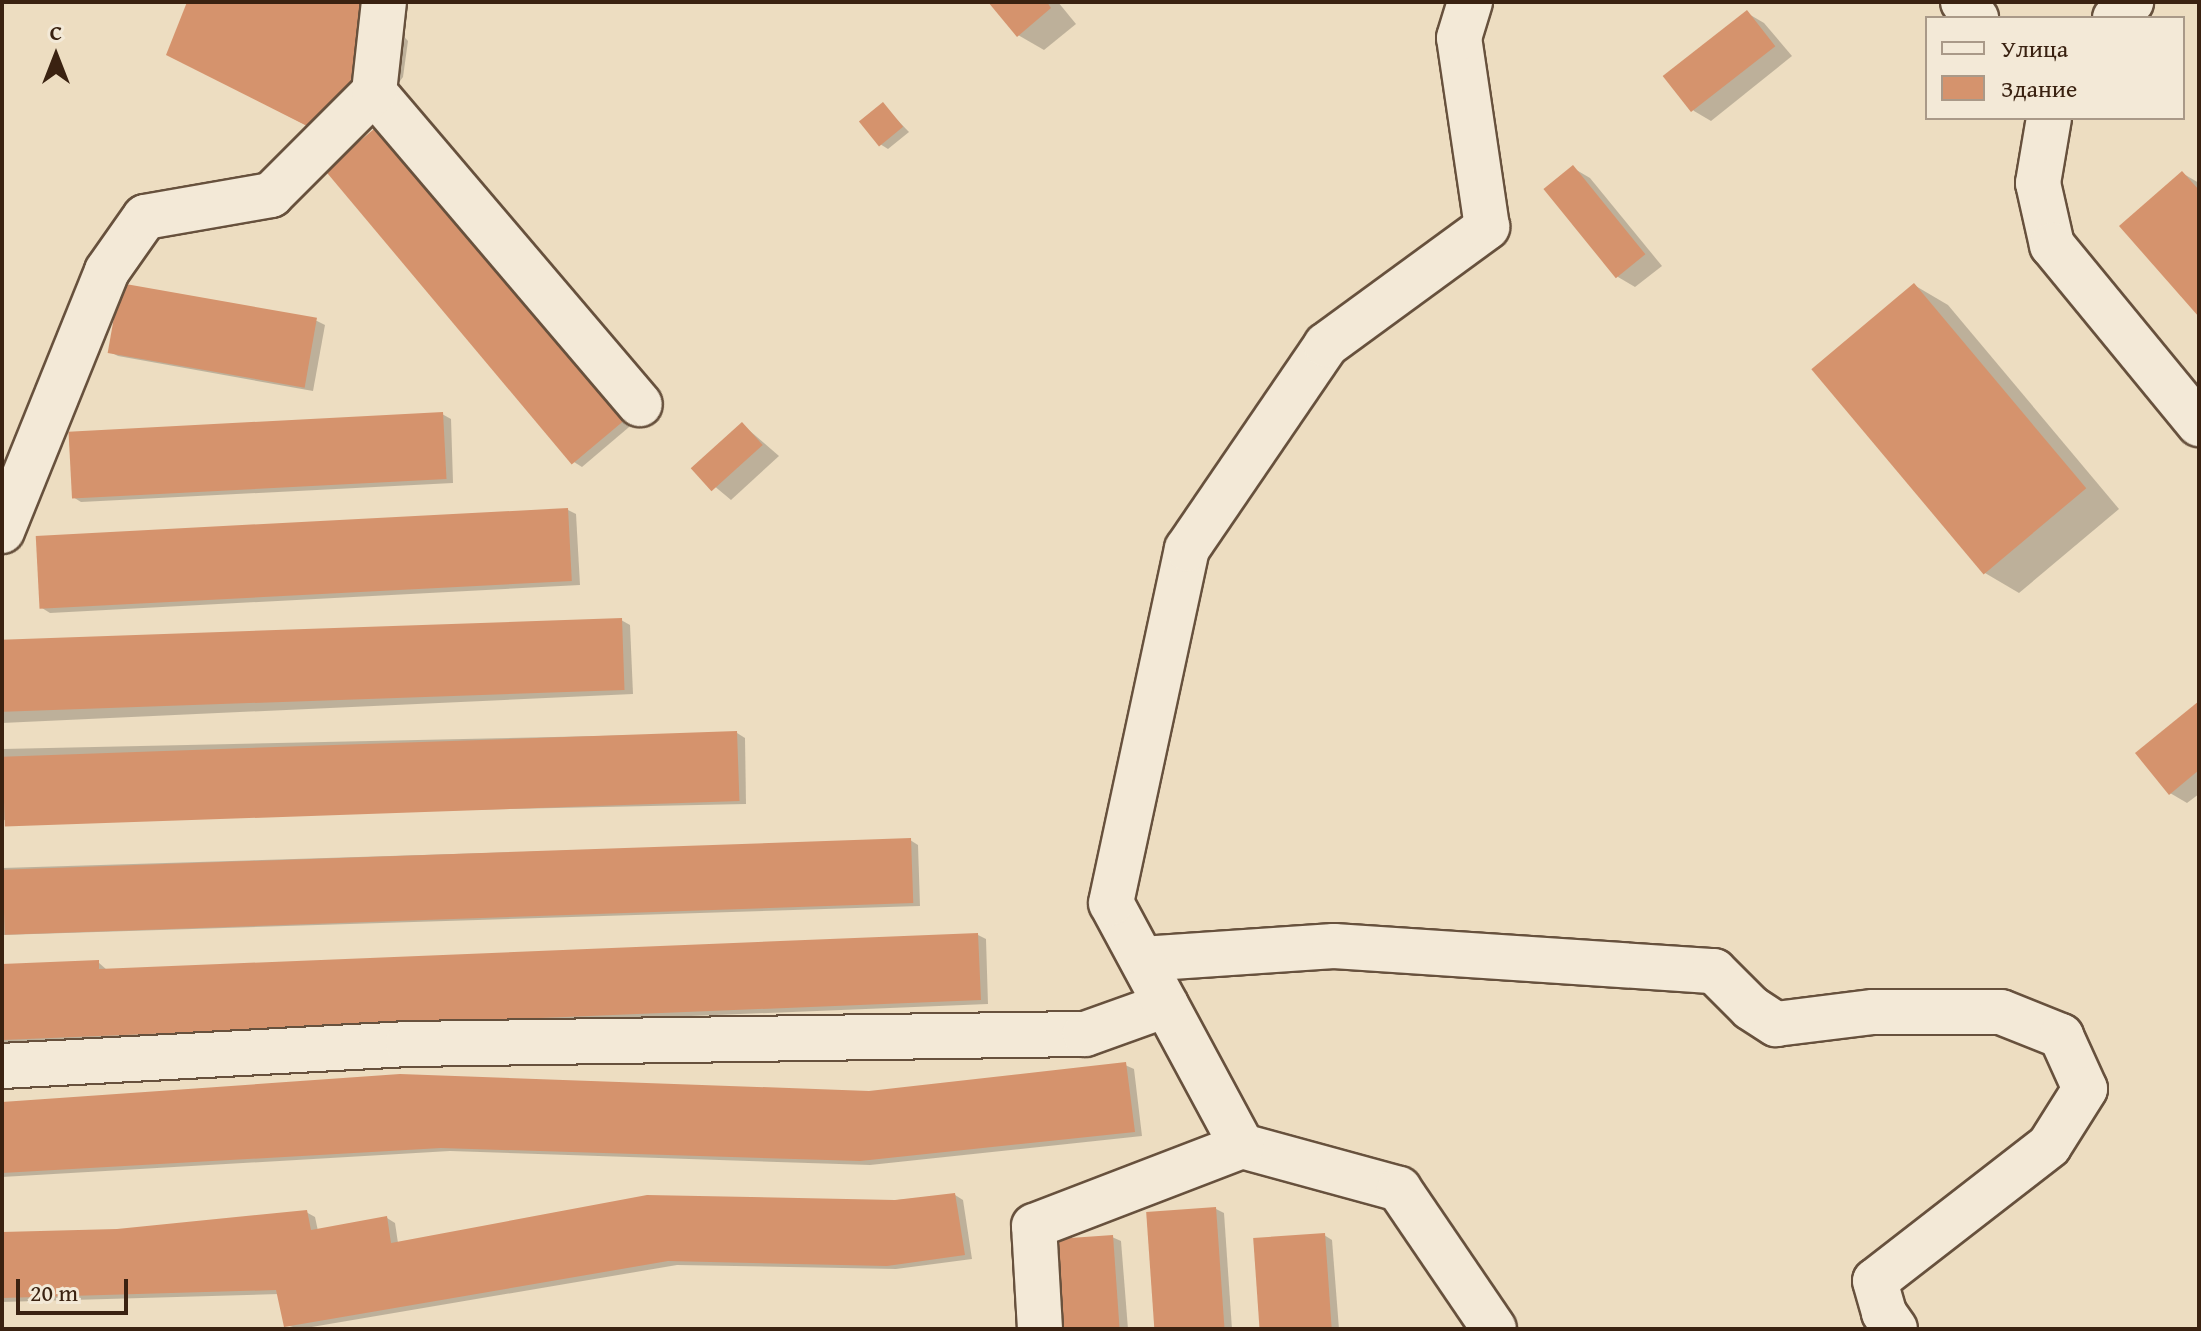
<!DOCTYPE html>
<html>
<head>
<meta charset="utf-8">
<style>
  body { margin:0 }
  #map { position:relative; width:2201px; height:1331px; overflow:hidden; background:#edddc1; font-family:"Gentium Book Plus",serif }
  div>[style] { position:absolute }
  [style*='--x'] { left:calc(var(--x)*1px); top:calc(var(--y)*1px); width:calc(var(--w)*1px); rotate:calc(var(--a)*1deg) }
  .shadow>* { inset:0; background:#0003 }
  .building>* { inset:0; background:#d5936d; transform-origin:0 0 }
  .roads { filter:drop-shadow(2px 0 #67513d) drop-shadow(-2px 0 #67513d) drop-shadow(0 2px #67513d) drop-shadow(0 -2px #67513d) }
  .minor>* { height:44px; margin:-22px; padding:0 22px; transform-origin:22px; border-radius:22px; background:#f3e9d7 }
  span { translate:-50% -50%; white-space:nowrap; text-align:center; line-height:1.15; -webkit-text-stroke:6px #f3e9d7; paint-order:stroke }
  .frame { position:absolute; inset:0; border:4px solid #3a2211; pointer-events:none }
  .legend { position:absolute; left:1925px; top:16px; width:260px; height:104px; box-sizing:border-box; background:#f3e9d7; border:2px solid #a99988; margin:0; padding:10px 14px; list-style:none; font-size:24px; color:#3a2211 }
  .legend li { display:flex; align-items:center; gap:16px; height:40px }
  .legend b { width:40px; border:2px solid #a99988 }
  .north { position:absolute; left:16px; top:16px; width:80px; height:80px; -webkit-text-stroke:6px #f3e9d7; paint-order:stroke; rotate:0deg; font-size:22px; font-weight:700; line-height:32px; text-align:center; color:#3a2211 }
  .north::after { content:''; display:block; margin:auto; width:28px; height:36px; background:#3a2211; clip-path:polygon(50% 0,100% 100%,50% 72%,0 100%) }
  .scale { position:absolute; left:16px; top:1279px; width:112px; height:36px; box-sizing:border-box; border:4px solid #3a2211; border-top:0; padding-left:10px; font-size:24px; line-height:28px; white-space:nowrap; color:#3a2211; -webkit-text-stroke:6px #f3e9d7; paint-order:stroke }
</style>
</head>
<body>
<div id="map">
  <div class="shadow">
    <i style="clip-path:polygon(189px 2px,373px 2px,408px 41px,403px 77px,350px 148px,169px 54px)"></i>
    <i style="clip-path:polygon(991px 2px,1058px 2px,1076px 24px,1044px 50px,1018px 35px)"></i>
    <i style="clip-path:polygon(1747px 13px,1764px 23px,1792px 56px,1711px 121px,1694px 111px,1666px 77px)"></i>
    <i style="clip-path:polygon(883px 105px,909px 132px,888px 149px,880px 144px)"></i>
    <i style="clip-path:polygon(1573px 168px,1590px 178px,1662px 266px,1635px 287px,1618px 277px)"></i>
    <i style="clip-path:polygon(327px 170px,635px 422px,582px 467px,574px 462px)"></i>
    <i style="clip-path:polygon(2182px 173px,2199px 183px,2199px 314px)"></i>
    <i style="clip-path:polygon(1914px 285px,1948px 305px,2119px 509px,2019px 593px,1985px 573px)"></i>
    <i style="clip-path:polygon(122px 286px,317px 321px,325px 325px,313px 391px,118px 356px,110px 352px)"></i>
    <i style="clip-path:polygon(442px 414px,451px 419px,453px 483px,81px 502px,73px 497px)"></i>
    <i style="clip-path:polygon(743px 425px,779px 456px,731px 500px,694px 469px)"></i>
    <i style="clip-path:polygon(568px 510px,576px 514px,580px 585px,50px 613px,42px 608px)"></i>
    <i style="clip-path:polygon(621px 620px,630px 625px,633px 694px,2px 723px,2px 649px)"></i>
    <i style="clip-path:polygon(2199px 704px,2199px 794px,2187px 803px,2170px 793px)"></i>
    <i style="clip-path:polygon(737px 733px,745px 738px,746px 804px,2px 820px,2px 749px)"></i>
    <i style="clip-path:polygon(910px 840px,918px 845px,920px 906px,2px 935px,2px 868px)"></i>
    <i style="clip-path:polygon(978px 935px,986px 939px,988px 1004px,2px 1044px,2px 966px,98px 962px,107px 970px)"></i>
    <i style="clip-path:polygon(1125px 1065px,1134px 1069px,1142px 1136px,870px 1165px,450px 1151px,2px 1177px,2px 1104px,869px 1093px)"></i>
    <i style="clip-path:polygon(955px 1195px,963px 1200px,972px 1259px,896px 1269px,677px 1265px,300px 1329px,286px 1325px,279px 1294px,2px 1302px,2px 1234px,117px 1231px,306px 1212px,315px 1217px,318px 1231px,387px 1218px,395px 1223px,398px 1243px)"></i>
    <i style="clip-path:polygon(1216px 1209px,1224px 1213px,1232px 1329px,1156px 1329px)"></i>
    <i style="clip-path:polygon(1324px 1235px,1332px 1240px,1339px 1329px,1262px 1329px)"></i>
    <i style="clip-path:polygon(1112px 1237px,1121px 1241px,1128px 1329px,1054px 1329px)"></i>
  </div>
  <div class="building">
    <i style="clip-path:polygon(187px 2px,358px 2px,375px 20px,370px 57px,315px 130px,166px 55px)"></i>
    <i style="clip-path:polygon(988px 2px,1047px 2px,1051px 8px,1017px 37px)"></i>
    <i style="left:1747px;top:10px;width:46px;height:107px;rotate:52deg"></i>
    <i style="left:883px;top:102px;width:32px;height:31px;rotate:51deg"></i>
    <i style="left:380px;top:124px;width:384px;height:72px;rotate:50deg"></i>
    <i style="left:1573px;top:165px;width:115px;height:38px;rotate:51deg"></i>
    <i style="clip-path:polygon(2182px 171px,2199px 190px,2199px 317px,2119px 226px)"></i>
    <i style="left:120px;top:283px;width:200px;height:71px;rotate:10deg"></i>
    <i style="left:1914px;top:283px;width:268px;height:134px;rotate:50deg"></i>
    <i style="left:443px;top:412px;width:67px;height:375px;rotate:87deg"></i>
    <i style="left:742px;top:422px;width:31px;height:69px;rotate:48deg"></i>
    <i style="left:568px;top:508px;width:73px;height:533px;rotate:87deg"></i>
    <i style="left:622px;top:618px;width:72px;height:621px;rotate:88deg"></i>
    <i style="clip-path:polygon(2199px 701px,2199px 770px,2169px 795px,2135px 753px)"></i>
    <i style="left:737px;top:731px;width:70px;height:735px;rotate:88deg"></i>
    <i style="left:911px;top:838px;width:65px;height:909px;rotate:88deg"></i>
    <i style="clip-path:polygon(978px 933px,981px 1000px,2px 1040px,2px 964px,99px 960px,99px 969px)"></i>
    <i style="clip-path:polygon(1126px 1062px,1135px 1132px,860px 1161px,441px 1148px,2px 1173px,2px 1102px,400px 1074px,869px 1091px)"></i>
    <i style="clip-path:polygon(955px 1193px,965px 1255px,887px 1266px,668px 1261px,284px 1327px,276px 1290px,2px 1298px,2px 1232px,117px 1229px,307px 1210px,311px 1230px,387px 1216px,391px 1243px,647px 1195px,895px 1200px)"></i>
    <i style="left:1216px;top:1207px;width:122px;height:70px;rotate:86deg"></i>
    <i style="left:1325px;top:1233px;width:96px;height:72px;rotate:86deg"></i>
    <i style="left:1113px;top:1235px;width:94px;height:68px;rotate:86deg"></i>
  </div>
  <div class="roads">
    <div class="minor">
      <i style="--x:1963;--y:2;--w:21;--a:51"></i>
      <i style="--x:2115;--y:18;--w:23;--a:-45"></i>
      <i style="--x:374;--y:92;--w:410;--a:49.6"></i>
      <i style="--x:2049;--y:118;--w:66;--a:99.6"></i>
      <i style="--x:2038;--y:183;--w:64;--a:77.3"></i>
      <i style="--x:2052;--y:245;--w:232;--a:50.6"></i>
      <i style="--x:2;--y:531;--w:280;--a:-68"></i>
      <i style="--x:107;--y:271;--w:66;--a:-54.9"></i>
      <i style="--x:145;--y:217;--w:128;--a:-9.9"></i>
      <i style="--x:271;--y:195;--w:146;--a:-45"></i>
      <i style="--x:374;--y:92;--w:91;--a:-83.7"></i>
      <i style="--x:1142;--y:959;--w:192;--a:-3.9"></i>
      <i style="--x:1334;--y:946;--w:381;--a:3.8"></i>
      <i style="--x:1714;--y:971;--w:52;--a:45"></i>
      <i style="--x:1751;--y:1008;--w:30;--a:33"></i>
      <i style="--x:1776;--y:1024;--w:98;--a:-7.1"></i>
      <i style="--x:1873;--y:1012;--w:128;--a:0"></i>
      <i style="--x:2001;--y:1012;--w:65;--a:21.8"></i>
      <i style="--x:2061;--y:1036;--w:58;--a:65.6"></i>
      <i style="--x:2085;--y:1089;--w:67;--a:122.3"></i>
      <i style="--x:2049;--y:1146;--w:220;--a:142.2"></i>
      <i style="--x:1875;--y:1281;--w:33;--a:74"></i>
      <i style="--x:1884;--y:1313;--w:19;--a:55"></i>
      <i style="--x:2;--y:1066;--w:407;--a:-3.1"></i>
      <i style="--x:408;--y:1044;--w:677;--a:-0.85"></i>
      <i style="--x:1085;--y:1034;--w:86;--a:-19.7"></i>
      <i style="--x:1242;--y:1146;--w:163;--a:15.3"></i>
      <i style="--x:1399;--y:1189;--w:169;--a:55.8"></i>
      <i style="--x:1040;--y:1329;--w:103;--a:-93.3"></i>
      <i style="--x:1034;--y:1226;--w:223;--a:-21"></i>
      <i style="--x:1242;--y:1146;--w:276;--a:-118.3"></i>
      <i style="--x:1111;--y:903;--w:362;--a:-77.9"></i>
      <i style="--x:1187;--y:549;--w:247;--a:-55.7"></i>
      <i style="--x:1326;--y:345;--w:200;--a:-36.2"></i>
      <i style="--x:1487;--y:227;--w:191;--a:-98.4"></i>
      <i style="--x:1459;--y:38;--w:38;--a:-73"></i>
    </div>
  </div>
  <div class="frame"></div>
  <ul class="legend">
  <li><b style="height:10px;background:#f3e9d7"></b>Улица</li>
  <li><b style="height:22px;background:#d5936d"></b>Здание</li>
  </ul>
  <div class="north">С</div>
  <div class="scale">20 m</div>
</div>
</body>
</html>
